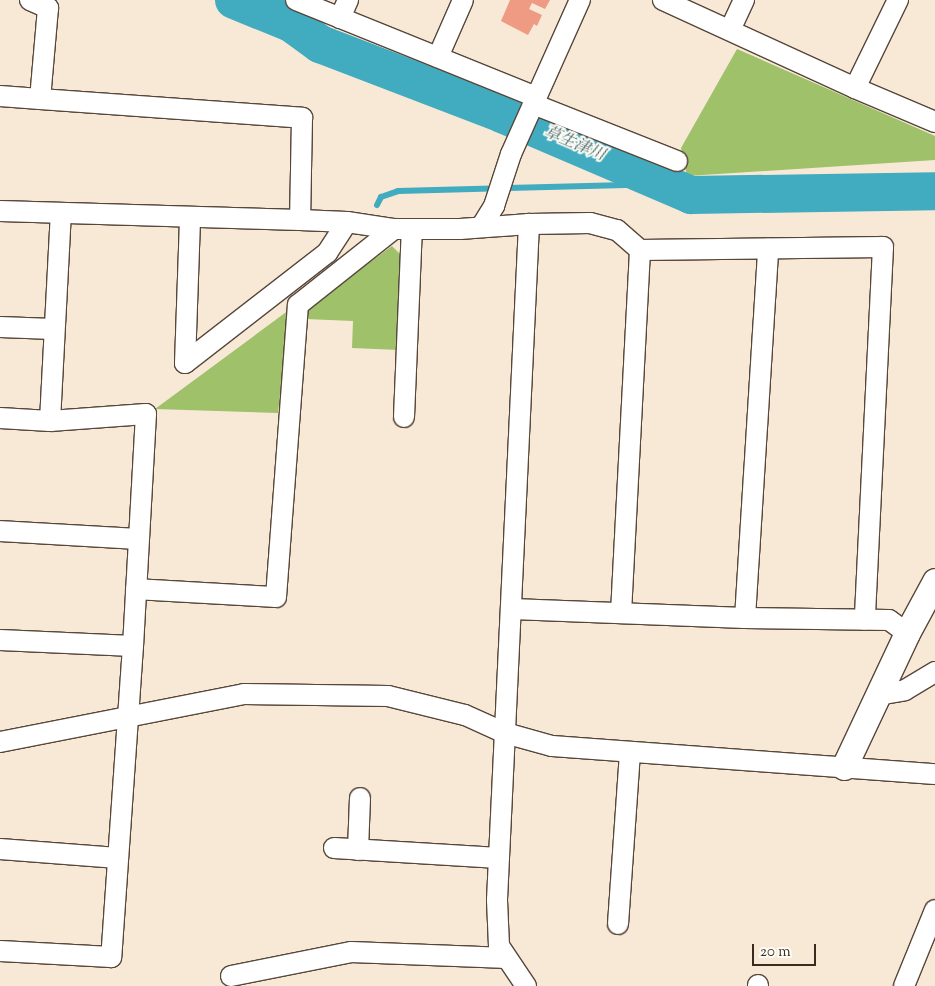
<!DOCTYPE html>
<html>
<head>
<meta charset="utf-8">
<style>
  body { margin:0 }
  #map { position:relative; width:935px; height:986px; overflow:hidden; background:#f8e9d7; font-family:"Sorts Mill Goudy","Noto Serif JP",serif }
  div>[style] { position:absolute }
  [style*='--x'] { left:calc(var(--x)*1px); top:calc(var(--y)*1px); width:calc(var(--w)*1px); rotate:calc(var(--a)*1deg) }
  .green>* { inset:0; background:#9ec16a }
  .stream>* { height:6px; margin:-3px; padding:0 3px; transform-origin:3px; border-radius:3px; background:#41abc0 }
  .river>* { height:38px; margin:-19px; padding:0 19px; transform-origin:19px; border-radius:19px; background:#41abc0 }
  .building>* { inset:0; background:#ef9a83 }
  .roads { filter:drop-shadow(1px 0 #57473a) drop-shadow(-1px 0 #57473a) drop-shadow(0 1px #57473a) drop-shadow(0 -1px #57473a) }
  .minor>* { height:20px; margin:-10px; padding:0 10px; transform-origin:10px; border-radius:10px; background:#fff }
  .tertiary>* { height:25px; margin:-12.5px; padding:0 12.5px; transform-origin:12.5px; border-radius:12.5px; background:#fff }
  span { translate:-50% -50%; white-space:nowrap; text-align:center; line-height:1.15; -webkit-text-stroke:4px #fdfcf7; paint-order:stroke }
  .water-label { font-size:16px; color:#3d5e5f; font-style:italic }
  .scale { position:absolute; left:752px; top:944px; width:64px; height:22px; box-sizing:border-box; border:2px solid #3b2a1e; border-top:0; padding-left:6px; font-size:15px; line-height:18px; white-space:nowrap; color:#3b2a1e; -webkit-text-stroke:4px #fdfcf7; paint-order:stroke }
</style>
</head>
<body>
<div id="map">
  <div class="green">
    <i style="clip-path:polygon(737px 49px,935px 136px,935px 160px,687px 176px,681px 148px)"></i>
    <i style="clip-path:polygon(392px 246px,403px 257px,399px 350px,352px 348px,353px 321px,306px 319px,309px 307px)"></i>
    <i style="clip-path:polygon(289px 310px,278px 413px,155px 409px)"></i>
  </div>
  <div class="stream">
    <i style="--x:377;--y:205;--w:9;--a:-63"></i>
    <i style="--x:381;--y:197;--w:18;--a:-19"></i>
    <i style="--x:398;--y:191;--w:268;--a:-1.5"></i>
  </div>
  <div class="river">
    <i style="--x:234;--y:0;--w:61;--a:22"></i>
    <i style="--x:291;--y:23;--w:36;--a:36"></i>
    <i style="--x:320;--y:44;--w:195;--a:21"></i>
    <i style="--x:502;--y:114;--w:206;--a:23.2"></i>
    <i style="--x:691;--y:195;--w:244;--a:-0.9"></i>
  </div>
  <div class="building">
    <i style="clip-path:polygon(510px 0,550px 0,545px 9px,532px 3px,529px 9px,542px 15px,537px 26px,534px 24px,528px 35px,501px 21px)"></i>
  </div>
  <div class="roads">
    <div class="minor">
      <i style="--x:30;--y:0;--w:20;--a:24"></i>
      <i style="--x:48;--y:8;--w:91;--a:95"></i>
      <i style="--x:40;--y:99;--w:263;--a:4.1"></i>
      <i style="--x:302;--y:118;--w:102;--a:91.1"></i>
      <i style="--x:296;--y:0;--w:259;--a:22"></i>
      <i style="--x:663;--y:0;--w:211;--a:24.6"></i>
      <i style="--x:855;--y:88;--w:87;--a:23"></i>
      <i style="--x:340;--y:18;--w:20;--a:-66"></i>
      <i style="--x:730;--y:30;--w:33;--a:-65"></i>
      <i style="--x:438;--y:57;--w:62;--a:-66.3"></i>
      <i style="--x:855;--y:88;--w:98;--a:-64"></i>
      <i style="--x:0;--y:96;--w:40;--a:4.3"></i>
      <i style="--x:533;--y:104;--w:155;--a:21.6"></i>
      <i style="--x:0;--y:211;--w:300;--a:1.7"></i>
      <i style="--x:300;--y:220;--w:47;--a:2.4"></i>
      <i style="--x:347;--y:222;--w:48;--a:8.5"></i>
      <i style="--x:394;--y:229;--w:66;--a:0"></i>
      <i style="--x:460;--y:229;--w:69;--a:-4.1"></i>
      <i style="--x:529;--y:224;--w:61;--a:-0.9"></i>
      <i style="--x:590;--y:223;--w:28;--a:15"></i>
      <i style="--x:617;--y:230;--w:30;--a:41"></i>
      <i style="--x:640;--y:250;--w:243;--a:-0.7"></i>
      <i style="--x:883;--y:247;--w:373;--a:92.8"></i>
      <i style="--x:481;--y:227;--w:25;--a:-58"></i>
      <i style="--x:494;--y:206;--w:55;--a:-71.9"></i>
      <i style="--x:511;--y:154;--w:169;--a:-65.9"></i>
      <i style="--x:0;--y:327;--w:53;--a:2.2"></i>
      <i style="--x:185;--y:363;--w:180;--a:-37.8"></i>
      <i style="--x:327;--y:253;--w:37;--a:-57"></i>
      <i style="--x:185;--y:363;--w:146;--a:-88"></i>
      <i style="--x:404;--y:417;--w:188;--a:-87.6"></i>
      <i style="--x:0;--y:418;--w:50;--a:3.4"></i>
      <i style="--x:50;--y:421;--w:96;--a:-4.2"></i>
      <i style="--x:146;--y:414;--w:232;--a:93.2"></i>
      <i style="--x:133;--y:646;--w:312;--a:94"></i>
      <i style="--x:111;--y:957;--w:111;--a:-176.9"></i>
      <i style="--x:50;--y:421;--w:208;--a:-87"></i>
      <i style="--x:0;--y:531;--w:137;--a:3.3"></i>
      <i style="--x:136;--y:589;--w:140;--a:3.3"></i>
      <i style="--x:276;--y:597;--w:293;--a:-85.7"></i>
      <i style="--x:298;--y:305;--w:122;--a:-38.4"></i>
      <i style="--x:512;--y:609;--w:233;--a:2.2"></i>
      <i style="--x:745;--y:618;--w:144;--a:0.8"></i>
      <i style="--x:889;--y:620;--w:22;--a:36"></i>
      <i style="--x:621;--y:613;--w:363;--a:-87"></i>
      <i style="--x:745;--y:618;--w:370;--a:-86.4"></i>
      <i style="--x:0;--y:640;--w:133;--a:2.6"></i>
      <i style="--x:878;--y:695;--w:27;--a:-10"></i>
      <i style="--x:905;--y:690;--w:35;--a:-31"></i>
      <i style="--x:0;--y:742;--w:249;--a:-11.1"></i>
      <i style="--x:244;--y:694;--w:144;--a:0.8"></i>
      <i style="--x:388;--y:696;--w:79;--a:13.9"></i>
      <i style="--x:465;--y:715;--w:44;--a:24.2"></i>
      <i style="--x:505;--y:733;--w:49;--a:15.5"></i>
      <i style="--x:552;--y:746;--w:384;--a:4.2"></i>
      <i style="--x:334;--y:848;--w:165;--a:3.5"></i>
      <i style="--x:0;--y:849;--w:118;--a:4.4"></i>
      <i style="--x:358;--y:850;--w:52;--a:-87.8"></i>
      <i style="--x:618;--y:924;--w:172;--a:-86"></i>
      <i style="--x:231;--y:976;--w:122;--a:-11.3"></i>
      <i style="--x:351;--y:952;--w:155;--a:2.2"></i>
      <i style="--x:526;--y:986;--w:48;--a:-124"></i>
      <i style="--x:499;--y:946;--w:46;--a:-92.5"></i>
      <i style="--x:497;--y:900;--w:677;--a:-87.29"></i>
      <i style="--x:758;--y:986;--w:1;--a:-90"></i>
      <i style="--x:904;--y:986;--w:82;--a:-67.8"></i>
    </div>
    <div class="tertiary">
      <i style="--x:844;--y:767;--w:148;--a:-64.8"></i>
      <i style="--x:907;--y:633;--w:59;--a:-61.7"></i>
    </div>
  </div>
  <div class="water-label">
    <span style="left:574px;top:145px;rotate:23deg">草生津川</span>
  </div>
  <div class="scale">20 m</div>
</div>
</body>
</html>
